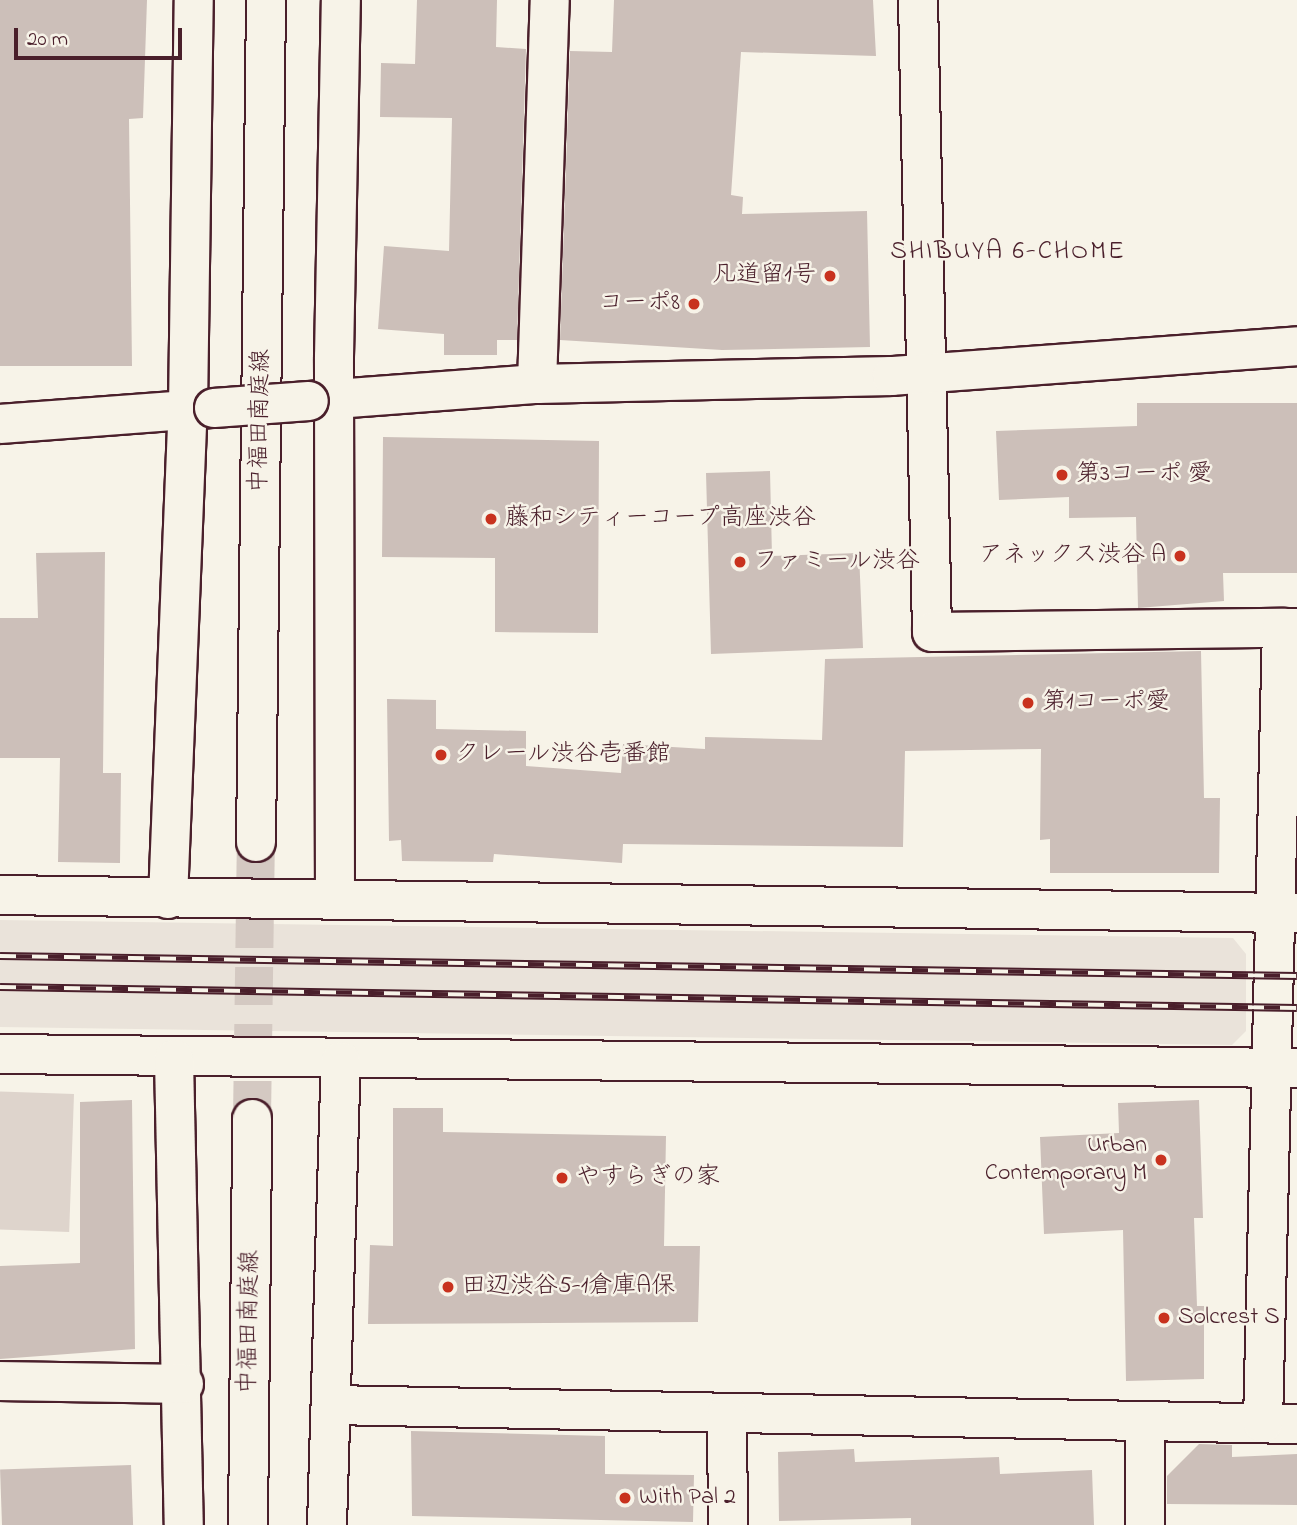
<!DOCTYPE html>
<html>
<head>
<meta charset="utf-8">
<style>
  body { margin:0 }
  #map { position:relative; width:1297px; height:1525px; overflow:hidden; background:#f7f3e8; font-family:"Indie Flower","Klee One",sans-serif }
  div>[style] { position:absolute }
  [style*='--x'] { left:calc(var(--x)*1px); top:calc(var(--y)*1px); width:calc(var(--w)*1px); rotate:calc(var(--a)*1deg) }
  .built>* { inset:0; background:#eae3da }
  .green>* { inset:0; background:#ded4cc; transform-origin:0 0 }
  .building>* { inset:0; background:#ccbfb9; transform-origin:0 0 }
  .minor-tunnel>* { height:38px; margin-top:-19px; transform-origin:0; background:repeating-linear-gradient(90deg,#d4c9c2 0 38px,transparent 0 57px) }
  .roads { filter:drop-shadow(2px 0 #4a1f2b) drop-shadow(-2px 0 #4a1f2b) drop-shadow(0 2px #4a1f2b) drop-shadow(0 -2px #4a1f2b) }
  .minor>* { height:38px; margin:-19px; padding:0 19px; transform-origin:19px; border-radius:19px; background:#f7f3e8 }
  .rail>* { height:8px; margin-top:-4px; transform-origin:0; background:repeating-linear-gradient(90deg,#f7f3e8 0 16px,#4a1f2b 0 32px); box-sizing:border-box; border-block:2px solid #4a1f2b }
  .bridges { filter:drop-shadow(2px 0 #4a1f2b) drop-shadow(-2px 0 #4a1f2b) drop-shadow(0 2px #4a1f2b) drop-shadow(0 -2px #4a1f2b) }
  .minor-bridge>* { height:38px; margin:-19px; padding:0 19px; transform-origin:19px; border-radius:19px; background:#f7f3e8 }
  .dots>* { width:19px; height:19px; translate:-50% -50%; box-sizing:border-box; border:4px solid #f7f3e8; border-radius:50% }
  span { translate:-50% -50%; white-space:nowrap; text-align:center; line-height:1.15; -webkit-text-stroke:5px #f7f3e8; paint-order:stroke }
  .poi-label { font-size:24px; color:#4a1f2b }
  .right { translate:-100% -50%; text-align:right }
  .left { translate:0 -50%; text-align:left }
  .street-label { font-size:24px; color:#4a1f2b }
  .neighbourhood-label { font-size:26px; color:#4a1f2b; letter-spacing:2px }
  .scale { position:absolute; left:14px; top:28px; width:168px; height:32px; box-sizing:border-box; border:4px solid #4a1f2b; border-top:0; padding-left:9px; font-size:21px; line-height:24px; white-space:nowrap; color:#4a1f2b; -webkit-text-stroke:5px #f7f3e8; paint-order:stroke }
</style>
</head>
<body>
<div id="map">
  <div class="built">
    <i style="clip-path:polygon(0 920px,1233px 938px,1246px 954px,1246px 1031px,1232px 1045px,0 1027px)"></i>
  </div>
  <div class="green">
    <i style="left:74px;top:1094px;width:138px;height:74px;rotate:92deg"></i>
  </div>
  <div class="building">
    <i style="clip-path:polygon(0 0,147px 0,143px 118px,129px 119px,132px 366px,0 366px)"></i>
    <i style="clip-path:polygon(417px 0,497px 0,496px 47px,526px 49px,517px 340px,497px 340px,497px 355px,444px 355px,444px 334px,378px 329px,384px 246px,449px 251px,452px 118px,380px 117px,381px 63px,415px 64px)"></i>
    <i style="clip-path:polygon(614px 0,873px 0,876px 56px,741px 52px,731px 195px,743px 197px,742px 214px,867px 211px,870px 347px,722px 350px,560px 340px,570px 51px,612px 52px)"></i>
    <i style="clip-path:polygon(1137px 403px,1297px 403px,1297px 573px,1223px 573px,1224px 601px,1138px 608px,1136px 517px,1069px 518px,1069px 497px,999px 500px,996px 431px,1137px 426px)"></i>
    <i style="clip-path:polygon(383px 437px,599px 441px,598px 633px,495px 632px,495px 558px,382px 557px)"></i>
    <i style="clip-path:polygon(770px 471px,772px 556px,859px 553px,863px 648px,711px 654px,706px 473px)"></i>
    <i style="clip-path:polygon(105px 552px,103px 773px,121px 773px,120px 863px,58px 862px,60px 758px,0 758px,0 618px,38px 618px,36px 553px)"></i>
    <i style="clip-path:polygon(1201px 651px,1204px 798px,1220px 798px,1219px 873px,1050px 873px,1050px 839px,1040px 840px,1041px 749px,905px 751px,903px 847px,623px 844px,622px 863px,494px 854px,493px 862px,402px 861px,401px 840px,389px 841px,387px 699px,436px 700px,436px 729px,526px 731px,526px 766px,621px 773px,623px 744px,705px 749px,705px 737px,822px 740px,825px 659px)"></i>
    <i style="clip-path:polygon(132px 1100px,135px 1349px,0 1359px,0 1266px,80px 1263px,80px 1102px)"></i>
    <i style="clip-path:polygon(1199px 1100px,1203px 1218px,1194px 1218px,1197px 1306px,1204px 1306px,1204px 1379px,1126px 1381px,1123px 1230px,1044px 1234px,1040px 1137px,1119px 1133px,1118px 1103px)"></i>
    <i style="clip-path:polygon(393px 1108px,443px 1108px,443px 1132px,666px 1136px,664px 1246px,700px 1246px,698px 1322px,368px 1324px,370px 1245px,393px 1246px)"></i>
    <i style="clip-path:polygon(411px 1431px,605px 1436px,605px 1474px,694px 1475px,693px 1522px,412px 1516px)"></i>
    <i style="clip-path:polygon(1199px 1444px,1232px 1445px,1232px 1457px,1297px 1454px,1297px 1505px,1167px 1504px,1167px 1476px)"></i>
    <i style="clip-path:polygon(854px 1449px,855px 1462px,999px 1457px,1000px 1474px,1092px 1470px,1094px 1525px,911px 1525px,911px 1518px,779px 1521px,778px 1452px)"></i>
    <i style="left:131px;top:1465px;width:60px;height:131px;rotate:88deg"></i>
  </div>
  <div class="minor-tunnel">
    <i style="--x:252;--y:1119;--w:277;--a:-89.2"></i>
  </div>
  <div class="roads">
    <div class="minor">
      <i style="--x:918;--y:0;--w:632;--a:88.73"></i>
      <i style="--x:932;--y:632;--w:350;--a:-0.7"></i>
      <i style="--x:537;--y:384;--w:384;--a:-88.1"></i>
      <i style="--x:309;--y:401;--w:229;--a:-4.3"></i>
      <i style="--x:537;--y:384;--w:355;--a:-1.3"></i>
      <i style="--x:892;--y:376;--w:406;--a:-4.2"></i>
      <i style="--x:0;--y:424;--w:213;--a:-4.3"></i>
      <i style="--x:256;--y:842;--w:842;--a:-89.32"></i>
      <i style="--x:0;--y:895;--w:1297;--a:0.8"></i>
      <i style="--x:335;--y:898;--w:541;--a:-90.11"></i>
      <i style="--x:334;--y:357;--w:357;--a:-88.9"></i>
      <i style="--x:168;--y:899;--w:489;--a:-87.7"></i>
      <i style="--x:188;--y:410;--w:410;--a:-89.2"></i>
      <i style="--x:0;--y:1054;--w:1297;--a:0.62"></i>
      <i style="--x:174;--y:1059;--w:466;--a:88.8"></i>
      <i style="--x:0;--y:1381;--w:184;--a:0.9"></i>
      <i style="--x:331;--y:1405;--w:966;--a:1.13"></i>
      <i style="--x:727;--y:1414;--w:111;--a:89.5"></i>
      <i style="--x:1263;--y:1423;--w:795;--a:-88.63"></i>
      <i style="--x:1282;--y:628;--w:15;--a:0"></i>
      <i style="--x:248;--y:1525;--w:406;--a:-89.4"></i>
      <i style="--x:327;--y:1525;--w:464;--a:-88.3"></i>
      <i style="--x:1145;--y:1525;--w:103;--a:-90"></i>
    </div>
  </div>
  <div class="rail">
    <i style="--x:0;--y:956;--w:1297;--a:0.88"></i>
    <i style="--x:0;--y:987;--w:1297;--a:0.93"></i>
  </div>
  <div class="bridges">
    <div class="minor-bridge">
      <i style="--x:214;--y:408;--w:95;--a:-4.2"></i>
    </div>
  </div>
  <div class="dots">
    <i style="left:830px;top:276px;background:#c8321e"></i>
    <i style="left:694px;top:304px;background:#c8321e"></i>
    <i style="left:1062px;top:475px;background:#c8321e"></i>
    <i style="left:491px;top:519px;background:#c8321e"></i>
    <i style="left:1180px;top:556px;background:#c8321e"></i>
    <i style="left:740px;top:562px;background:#c8321e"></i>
    <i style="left:1028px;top:703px;background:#c8321e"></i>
    <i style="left:441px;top:755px;background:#c8321e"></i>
    <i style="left:1161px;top:1160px;background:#c8321e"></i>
    <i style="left:562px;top:1178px;background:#c8321e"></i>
    <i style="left:448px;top:1287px;background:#c8321e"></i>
    <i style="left:1164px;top:1318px;background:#c8321e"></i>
    <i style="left:625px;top:1498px;background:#c8321e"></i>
  </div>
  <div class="poi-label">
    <span class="right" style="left:816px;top:276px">凡道留1号</span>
    <span class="right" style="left:680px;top:304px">コーポ8</span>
    <span class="left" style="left:1076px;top:475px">第3コーポ 愛</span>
    <span class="left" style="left:505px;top:519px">藤和シティーコープ高座渋谷</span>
    <span class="right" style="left:1166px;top:556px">アネックス渋谷 A</span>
    <span class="left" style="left:754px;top:562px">ファミール渋谷</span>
    <span class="left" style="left:1042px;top:703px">第1コーポ愛</span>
    <span class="left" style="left:455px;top:755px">クレール渋谷壱番館</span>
    <span class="right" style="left:1147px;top:1160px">Urban<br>Contemporary M</span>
    <span class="left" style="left:576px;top:1178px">やすらぎの家</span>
    <span class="left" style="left:462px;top:1287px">田辺渋谷5-1倉庫A保</span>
    <span class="left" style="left:1178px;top:1318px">Solcrest S</span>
    <span class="left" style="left:639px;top:1498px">With Pal 2</span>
  </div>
  <div class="street-label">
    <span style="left:261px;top:421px;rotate:-89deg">中福田南庭線</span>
    <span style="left:250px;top:1322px;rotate:-89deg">中福田南庭線</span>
  </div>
  <div class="neighbourhood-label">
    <span style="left:1008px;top:253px">SHIBUYA 6-CHOME</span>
  </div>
  <div class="scale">20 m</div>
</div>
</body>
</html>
